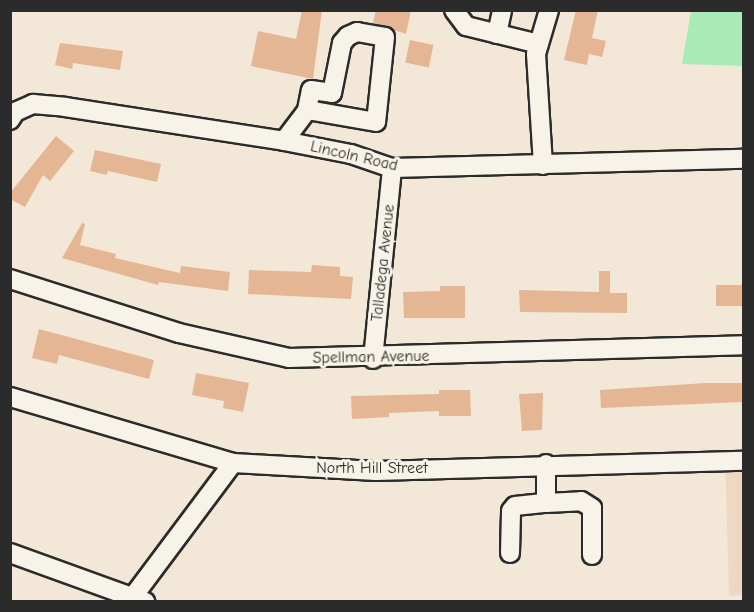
<!DOCTYPE html>
<html>
<head>
<meta charset="utf-8">
<style>
  body { margin:0 }
  #map { position:relative; width:754px; height:612px; overflow:hidden; background:#f3e7d7; font-family:"Comic Neue",sans-serif }
  div>[style] { position:absolute }
  [style*='--x'] { left:calc(var(--x)*1px); top:calc(var(--y)*1px); width:calc(var(--w)*1px); rotate:calc(var(--a)*1deg) }
  .built>* { inset:0; background:#eed8c3 }
  .green>* { inset:0; background:#a8ebb6 }
  .building>* { inset:0; background:#e4b694; transform-origin:0 0 }
  .roads { filter:drop-shadow(2px 0 #2b2b2b) drop-shadow(-2px 0 #2b2b2b) drop-shadow(0 2px #2b2b2b) drop-shadow(0 -2px #2b2b2b) }
  .minor>* { height:18px; margin:-9px; padding:0 9px; transform-origin:9px; border-radius:9px; background:#f7f3e8 }
  span { translate:-50% -50%; white-space:nowrap; text-align:center; line-height:1.15; -webkit-text-stroke:6px #f7f3e8; paint-order:stroke }
  .street-label { font-size:16px; color:#2b2b2b }
  .frame { position:absolute; inset:0; border:12px solid #2b2b2b; pointer-events:none }
</style>
</head>
<body>
<div id="map">
  <div class="built">
    <i style="clip-path:polygon(743px 449px,743px 595px,729px 596px,725px 450px)"></i>
  </div>
  <div class="green">
    <i style="clip-path:polygon(691px 11px,743px 11px,743px 66px,682px 64px)"></i>
  </div>
  <div class="building">
    <i style="clip-path:polygon(302px 10px,322px 10px,313px 79px,251px 66px,258px 31px,296px 39px)"></i>
    <i style="clip-path:polygon(376px 10px,411px 10px,406px 34px,373px 23px)"></i>
    <i style="clip-path:polygon(576px 10px,598px 10px,592px 38px,606px 41px,602px 57px,589px 54px,587px 65px,564px 60px)"></i>
    <i style="left:410px;top:40px;width:24px;height:23px;rotate:12deg"></i>
    <i style="clip-path:polygon(60px 43px,123px 51px,120px 70px,73px 63px,72px 69px,55px 65px)"></i>
    <i style="clip-path:polygon(56px 136px,74px 151px,50px 181px,43px 175px,25px 207px,10px 199px,10px 193px)"></i>
    <i style="clip-path:polygon(95px 150px,161px 164px,157px 182px,108px 171px,107px 175px,90px 171px)"></i>
    <i style="clip-path:polygon(82px 223px,85px 224px,80px 245px,116px 254px,115px 258px,180px 273px,181px 266px,230px 272px,228px 291px,159px 282px,158px 285px,62px 258px)"></i>
    <i style="clip-path:polygon(312px 265px,340px 267px,340px 276px,353px 277px,351px 299px,248px 294px,249px 270px,311px 272px)"></i>
    <i style="clip-path:polygon(599px 271px,610px 271px,610px 293px,627px 293px,627px 313px,520px 312px,519px 290px,599px 292px)"></i>
    <i style="left:744px;top:285px;width:21px;height:28px;rotate:90deg"></i>
    <i style="clip-path:polygon(440px 286px,465px 286px,465px 318px,404px 318px,403px 292px,440px 291px)"></i>
    <i style="clip-path:polygon(39px 329px,154px 360px,149px 379px,59px 355px,57px 364px,32px 358px)"></i>
    <i style="clip-path:polygon(196px 373px,249px 383px,243px 412px,223px 408px,224px 401px,192px 395px)"></i>
    <i style="clip-path:polygon(706px 383px,744px 383px,744px 402px,601px 408px,600px 390px)"></i>
    <i style="clip-path:polygon(439px 390px,470px 390px,471px 416px,439px 416px,439px 411px,389px 413px,389px 417px,352px 419px,351px 396px,439px 394px)"></i>
    <i style="clip-path:polygon(543px 393px,542px 430px,522px 431px,519px 394px)"></i>
  </div>
  <div class="roads">
    <div class="minor">
      <i style="--x:454;--y:10;--w:20;--a:53"></i>
      <i style="--x:466;--y:26;--w:75;--a:13.9"></i>
      <i style="--x:497;--y:34;--w:25;--a:-78"></i>
      <i style="--x:10;--y:120;--w:9;--a:-58"></i>
      <i style="--x:15;--y:112;--w:20;--a:-24"></i>
      <i style="--x:33;--y:104;--w:32;--a:5"></i>
      <i style="--x:65;--y:107;--w:222;--a:8.8"></i>
      <i style="--x:284;--y:141;--w:68;--a:11"></i>
      <i style="--x:351;--y:154;--w:43;--a:18.9"></i>
      <i style="--x:392;--y:168;--w:352;--a:-1.5"></i>
      <i style="--x:284;--y:141;--w:39;--a:-53"></i>
      <i style="--x:307;--y:110;--w:20;--a:-79"></i>
      <i style="--x:311;--y:90;--w:21;--a:8"></i>
      <i style="--x:332;--y:93;--w:51;--a:-78.7"></i>
      <i style="--x:342;--y:43;--w:9;--a:-49"></i>
      <i style="--x:348;--y:36;--w:10;--a:-24"></i>
      <i style="--x:357;--y:32;--w:28;--a:10"></i>
      <i style="--x:385;--y:37;--w:85;--a:96"></i>
      <i style="--x:376;--y:122;--w:70;--a:-170.1"></i>
      <i style="--x:543;--y:165;--w:111;--a:-93.6"></i>
      <i style="--x:536;--y:54;--w:46;--a:-73.5"></i>
      <i style="--x:10;--y:279;--w:177;--a:17.7"></i>
      <i style="--x:179;--y:333;--w:113;--a:12.8"></i>
      <i style="--x:289;--y:358;--w:455;--a:-1.6"></i>
      <i style="--x:373;--y:359;--w:192;--a:-84.3"></i>
      <i style="--x:10;--y:397;--w:233;--a:16.5"></i>
      <i style="--x:233;--y:463;--w:143;--a:3.2"></i>
      <i style="--x:376;--y:471;--w:368;--a:-1.6"></i>
      <i style="--x:546;--y:464;--w:39;--a:90"></i>
      <i style="--x:546;--y:503;--w:35;--a:-3"></i>
      <i style="--x:581;--y:501;--w:13;--a:32"></i>
      <i style="--x:592;--y:508;--w:47;--a:90"></i>
      <i style="--x:10;--y:553;--w:144;--a:19.9"></i>
      <i style="--x:510;--y:553;--w:42;--a:-88.6"></i>
      <i style="--x:511;--y:511;--w:6;--a:-51"></i>
      <i style="--x:515;--y:506;--w:31;--a:-6"></i>
      <i style="--x:129;--y:602;--w:174;--a:-53.2"></i>
    </div>
  </div>
  <div class="street-label">
    <span style="left:354px;top:156px;rotate:13deg">Lincoln Road</span>
    <span style="left:383px;top:263px;rotate:-84deg">Talladega Avenue</span>
    <span style="left:371px;top:357px;rotate:-1deg">Spellman Avenue</span>
    <span style="left:372px;top:468px">North Hill Street</span>
  </div>
  <div class="frame"></div>
</div>
</body>
</html>
